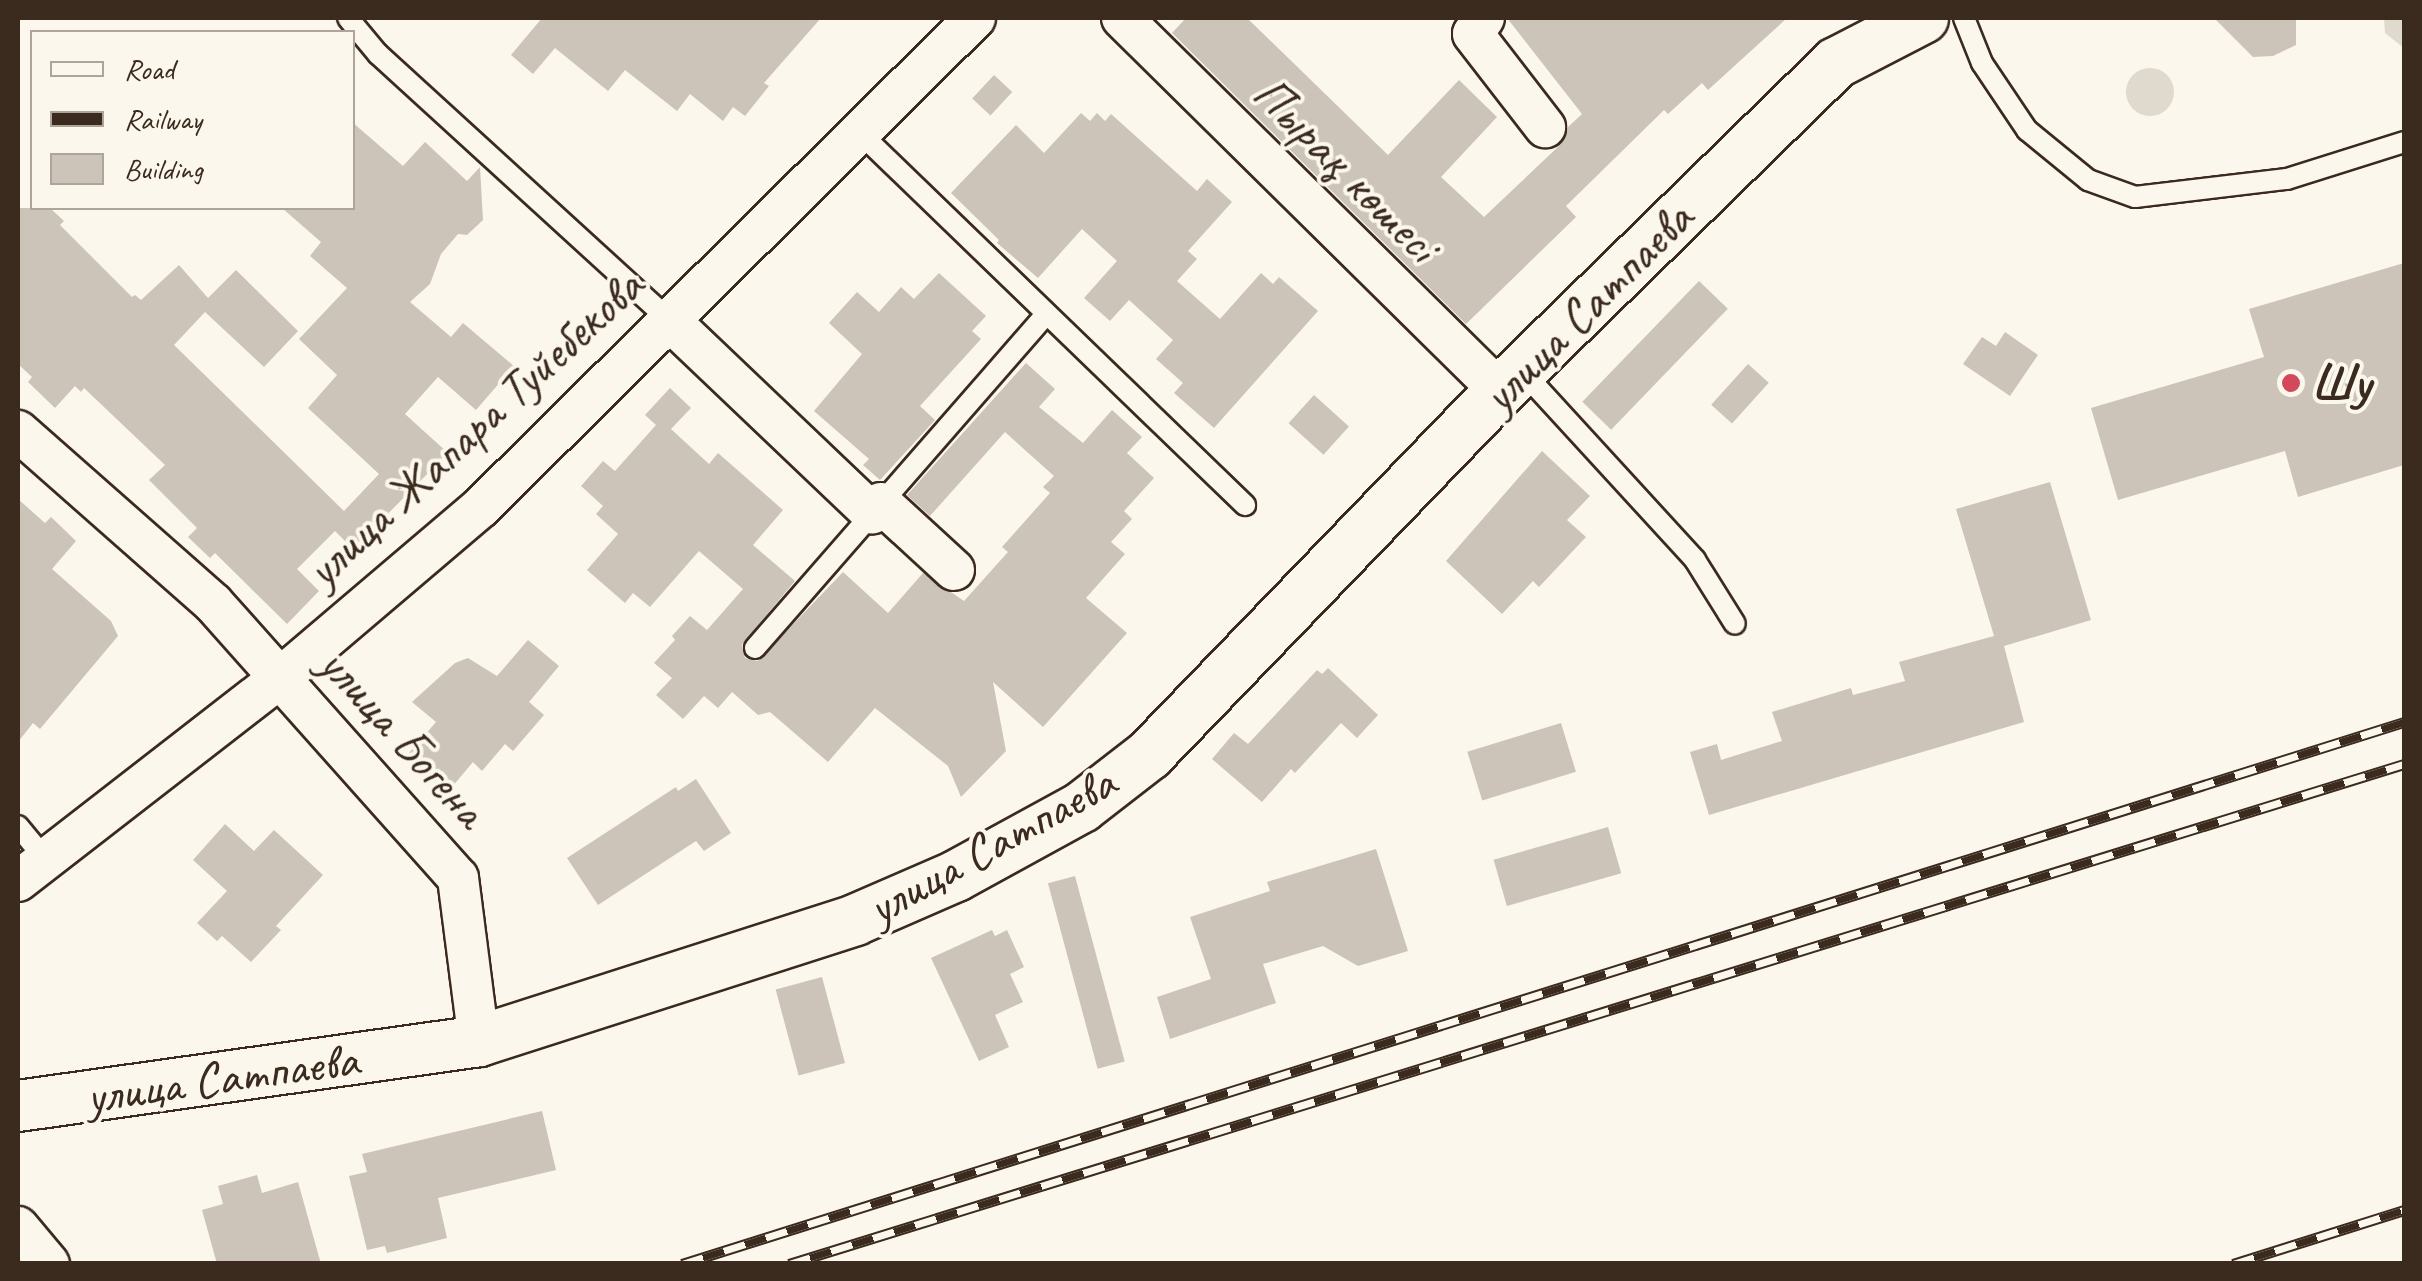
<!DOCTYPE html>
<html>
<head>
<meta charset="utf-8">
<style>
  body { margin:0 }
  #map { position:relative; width:2422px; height:1281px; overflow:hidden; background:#fbf7ec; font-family:Caveat,sans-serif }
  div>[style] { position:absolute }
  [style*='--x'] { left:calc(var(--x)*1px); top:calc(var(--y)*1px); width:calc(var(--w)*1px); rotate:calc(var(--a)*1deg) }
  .green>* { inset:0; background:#dfd9ce }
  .round { border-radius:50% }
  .building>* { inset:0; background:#ccc4b9; transform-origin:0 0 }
  .roads { filter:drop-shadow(2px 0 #3b2a1e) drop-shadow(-2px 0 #3b2a1e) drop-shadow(0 2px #3b2a1e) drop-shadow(0 -2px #3b2a1e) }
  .service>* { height:20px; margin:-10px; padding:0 10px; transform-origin:10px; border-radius:10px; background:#fbf7ec }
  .minor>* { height:40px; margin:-20px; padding:0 20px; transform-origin:20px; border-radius:20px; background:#fbf7ec }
  .tertiary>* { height:50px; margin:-25px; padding:0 25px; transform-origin:25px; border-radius:25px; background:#fbf7ec }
  .rail>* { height:11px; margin-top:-5.5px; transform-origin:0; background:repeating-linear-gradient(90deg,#fbf7ec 0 22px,#3b2a1e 0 44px); box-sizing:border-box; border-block:2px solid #3b2a1e }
  .dots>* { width:28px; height:28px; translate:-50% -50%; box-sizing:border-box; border:5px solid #fbf7ec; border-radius:50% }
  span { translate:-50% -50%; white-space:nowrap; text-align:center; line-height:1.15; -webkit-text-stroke:8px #fbf7ec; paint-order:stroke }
  .street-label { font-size:50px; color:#3b2a1e }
  .poi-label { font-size:50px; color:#3b2a1e; font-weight:700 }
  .left { translate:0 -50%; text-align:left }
  .frame { position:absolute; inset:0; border:20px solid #3b2a1e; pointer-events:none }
  .legend { position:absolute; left:30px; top:30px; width:325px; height:180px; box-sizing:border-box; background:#fbf7ec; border:2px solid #aea59a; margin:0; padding:12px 18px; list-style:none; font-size:30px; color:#3b2a1e }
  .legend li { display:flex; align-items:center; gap:20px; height:50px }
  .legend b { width:50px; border:2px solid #aea59a }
</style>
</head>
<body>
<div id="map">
  <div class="green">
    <i style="clip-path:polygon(2384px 18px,2404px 18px,2404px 48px,2385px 33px)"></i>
    <i class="round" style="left:2126px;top:68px;width:48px;height:48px"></i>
  </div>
  <div class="building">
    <i style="clip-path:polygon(542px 18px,821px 18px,764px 83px,769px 86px,745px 116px,733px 107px,723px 121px,690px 94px,677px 111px,625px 70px,608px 91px,555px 48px,533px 74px,511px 55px)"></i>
    <i style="clip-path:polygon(1186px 18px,1247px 18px,1388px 155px,1459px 80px,1497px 117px,1441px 177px,1484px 217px,1560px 145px,1568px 127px,1582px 114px,1507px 18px,1787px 18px,1708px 90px,1702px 83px,1668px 114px,1664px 110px,1566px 206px,1576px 217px,1466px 324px,1172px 33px)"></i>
    <i style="clip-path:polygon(2214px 18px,2296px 18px,2296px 45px,2273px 56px,2253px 57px)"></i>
    <i style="left:994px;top:75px;width:25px;height:32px;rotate:43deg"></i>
    <i style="clip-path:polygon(1081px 113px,1090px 121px,1097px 113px,1105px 121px,1111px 114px,1197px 191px,1207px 179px,1232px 202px,1188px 251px,1197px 259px,1177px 281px,1220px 319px,1261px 273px,1273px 284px,1279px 277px,1318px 311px,1214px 428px,1174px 393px,1183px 383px,1156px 359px,1173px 340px,1129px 300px,1110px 321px,1084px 298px,1117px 261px,1082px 229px,1038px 278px,997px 243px,999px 240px,951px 193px,1016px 125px,1044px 153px)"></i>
    <i style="clip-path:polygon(352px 122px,403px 166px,425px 142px,467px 181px,480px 167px,483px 220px,467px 235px,458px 234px,441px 254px,430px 284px,410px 302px,451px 337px,463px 323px,514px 366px,476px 410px,438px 377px,405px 414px,448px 453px,353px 549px,335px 531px,297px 569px,319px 591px,287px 624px,215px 553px,210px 558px,188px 537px,197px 528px,149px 480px,165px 465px,84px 388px,81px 392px,75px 386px,55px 408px,28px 382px,32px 377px,18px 364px,18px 208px,50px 208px,64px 221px,60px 225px,132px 297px,135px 295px,141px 300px,179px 265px,208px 298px,236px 270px,298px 331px,264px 367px,205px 312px,174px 345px,344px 511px,379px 474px,308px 408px,337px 375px,299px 339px,347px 288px,310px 256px,321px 242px,282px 208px,352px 208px)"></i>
    <i style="clip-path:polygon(2404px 263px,2404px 465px,2298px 497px,2285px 451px,2118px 500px,2091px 408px,2264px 357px,2249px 309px)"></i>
    <i style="clip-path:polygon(939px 273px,986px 316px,972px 331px,981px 339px,920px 406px,935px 420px,880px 480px,863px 465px,869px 459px,814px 411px,862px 354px,829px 323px,857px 292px,879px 312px,901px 287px,914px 299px)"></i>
    <i style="left:1699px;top:281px;width:40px;height:168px;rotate:44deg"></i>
    <i style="clip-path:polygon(2005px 332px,2038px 355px,2010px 396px,1963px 364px,1982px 337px,1996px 346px)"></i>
    <i style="clip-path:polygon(1026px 363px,1055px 389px,1039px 407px,1083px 443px,1112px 410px,1142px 437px,1127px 453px,1154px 478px,1124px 511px,1132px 519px,1111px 542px,1125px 554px,1086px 598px,1127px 633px,1043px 727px,993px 682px,1006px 751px,961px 797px,948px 766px,875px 708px,828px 762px,770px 712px,758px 715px,732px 692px,718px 708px,704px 696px,683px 719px,656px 695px,672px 678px,654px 663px,675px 640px,672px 636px,690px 616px,707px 630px,743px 589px,699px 551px,650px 607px,633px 593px,625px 603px,587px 570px,618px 534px,596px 514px,603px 506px,581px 486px,603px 461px,615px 471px,656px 425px,645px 415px,670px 388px,691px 408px,671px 429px,709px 464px,718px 453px,783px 510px,753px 545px,795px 581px,742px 644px,745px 658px,758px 661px,843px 572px,888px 613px,923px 573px,964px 601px,1008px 552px,1002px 547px,1050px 493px,1043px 487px,1054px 476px,1005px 432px,930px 516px,907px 495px)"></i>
    <i style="left:1748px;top:364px;width:28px;height:55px;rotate:42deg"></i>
    <i style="left:1314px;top:395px;width:47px;height:38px;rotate:42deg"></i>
    <i style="clip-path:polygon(1542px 451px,1590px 496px,1567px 520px,1586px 537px,1539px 587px,1533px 581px,1502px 614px,1446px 561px)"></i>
    <i style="clip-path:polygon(2050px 482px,2091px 620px,2004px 646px,2024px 722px,1709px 815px,1690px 752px,1717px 744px,1721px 760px,1782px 741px,1772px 712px,1851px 688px,1853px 695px,1905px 681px,1899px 662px,1994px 636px,1956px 509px)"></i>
    <i style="clip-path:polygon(18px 499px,45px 523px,51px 517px,76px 541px,52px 569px,111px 621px,118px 636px,40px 729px,33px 723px,18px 742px)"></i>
    <i style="clip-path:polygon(528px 640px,559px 666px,529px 702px,544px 715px,513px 751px,505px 744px,482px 771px,473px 762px,446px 794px,414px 766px,419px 761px,409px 753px,436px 722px,412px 702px,455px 663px,468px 658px,497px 676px)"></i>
    <i style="clip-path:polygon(1328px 668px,1378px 715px,1357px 738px,1341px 723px,1295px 773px,1291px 769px,1262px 802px,1212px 759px,1234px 733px,1248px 744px,1317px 670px,1322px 674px)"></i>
    <i style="left:1561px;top:723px;width:51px;height:98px;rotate:73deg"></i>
    <i style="clip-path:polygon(696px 779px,731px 833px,704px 851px,696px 841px,598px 905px,567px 858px,676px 787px,678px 791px)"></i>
    <i style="clip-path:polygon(225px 824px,254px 851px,274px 830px,323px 875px,276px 926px,281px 930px,251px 962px,222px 936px,217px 941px,197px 923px,227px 891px,193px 860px)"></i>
    <i style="left:1608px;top:827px;width:48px;height:119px;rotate:74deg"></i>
    <i style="clip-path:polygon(1376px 849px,1408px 951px,1358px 966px,1323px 946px,1263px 964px,1276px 1003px,1170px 1039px,1157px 997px,1211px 979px,1190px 917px,1270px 891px,1267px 882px)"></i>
    <i style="left:1075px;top:876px;width:192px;height:28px;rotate:75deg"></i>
    <i style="clip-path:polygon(992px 930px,995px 936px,1007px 930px,1024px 967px,1010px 974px,1023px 1002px,995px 1015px,1009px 1047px,979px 1061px,931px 958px)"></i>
    <i style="left:822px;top:977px;width:89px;height:48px;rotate:75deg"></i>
    <i style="clip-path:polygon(542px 1111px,556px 1170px,438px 1198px,447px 1238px,387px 1253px,385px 1246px,367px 1250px,349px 1176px,367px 1172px,362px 1154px)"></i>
    <i style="clip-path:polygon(257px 1175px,262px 1193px,298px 1182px,321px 1264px,217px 1264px,202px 1210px,223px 1204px,218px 1186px)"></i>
  </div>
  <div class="roads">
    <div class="service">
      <i style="--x:348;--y:18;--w:47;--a:50.2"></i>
      <i style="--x:378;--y:54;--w:393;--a:42.4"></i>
      <i style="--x:1964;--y:18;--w:48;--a:68.2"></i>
      <i style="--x:1982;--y:63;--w:81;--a:56.1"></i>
      <i style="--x:2027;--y:130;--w:79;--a:39.3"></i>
      <i style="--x:2088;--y:180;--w:50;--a:19.9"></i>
      <i style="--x:2135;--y:197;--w:153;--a:-6.8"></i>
      <i style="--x:2287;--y:179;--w:123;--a:-17.5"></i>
      <i style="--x:859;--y:132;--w:537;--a:44.02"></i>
      <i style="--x:1522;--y:371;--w:256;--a:47.5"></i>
      <i style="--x:1695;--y:560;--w:75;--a:58"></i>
      <i style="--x:755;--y:648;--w:443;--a:-48.9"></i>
      <i style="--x:18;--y:826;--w:44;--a:50.5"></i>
    </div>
    <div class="minor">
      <i style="--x:1122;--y:18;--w:531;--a:44.62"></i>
      <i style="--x:1484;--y:18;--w:19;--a:125"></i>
      <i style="--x:1473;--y:34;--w:118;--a:52.3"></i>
      <i style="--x:668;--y:319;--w:282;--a:43.6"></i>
      <i style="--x:18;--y:431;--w:260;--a:41.4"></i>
      <i style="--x:213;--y:603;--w:368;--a:48.3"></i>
      <i style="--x:458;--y:878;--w:164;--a:82.7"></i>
      <i style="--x:881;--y:503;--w:99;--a:42.5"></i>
      <i style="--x:18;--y:881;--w:331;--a:-37.8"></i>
      <i style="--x:280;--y:678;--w:264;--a:-40.4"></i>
      <i style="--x:481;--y:507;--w:695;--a:-44.71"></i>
      <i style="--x:18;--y:1227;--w:48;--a:50"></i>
    </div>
    <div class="tertiary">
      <i style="--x:18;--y:1106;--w:466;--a:-8"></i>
      <i style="--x:479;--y:1041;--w:395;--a:-17.8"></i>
      <i style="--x:855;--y:920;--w:110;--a:-23.5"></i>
      <i style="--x:956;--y:876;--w:144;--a:-28.7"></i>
      <i style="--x:1082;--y:807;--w:85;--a:-37.8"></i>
      <i style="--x:1149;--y:755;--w:506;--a:-46.04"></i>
      <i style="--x:1500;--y:391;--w:470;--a:-44.3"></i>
      <i style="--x:1836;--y:63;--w:98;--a:-27.3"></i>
    </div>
  </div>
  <div class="rail">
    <i style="--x:682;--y:1264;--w:1805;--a:-17.47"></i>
    <i style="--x:789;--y:1264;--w:1691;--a:-17.2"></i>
    <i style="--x:2233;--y:1264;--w:179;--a:-17.5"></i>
  </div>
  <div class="dots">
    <i style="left:2291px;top:383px;background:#d1495b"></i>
  </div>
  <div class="street-label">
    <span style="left:1346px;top:169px;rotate:45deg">Пырақ көшесі</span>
    <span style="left:1587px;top:307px;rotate:-45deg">улица Сатпаева</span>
    <span style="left:474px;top:428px;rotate:-43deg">улица Жапара Туйебекова</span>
    <span style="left:403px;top:737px;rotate:48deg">улица Богена</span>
    <span style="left:991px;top:845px;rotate:-29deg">улица Сатпаева</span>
    <span style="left:222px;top:1078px;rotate:-8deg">улица Сатпаева</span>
  </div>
  <div class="poi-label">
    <span class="left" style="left:2311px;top:383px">Шу</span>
  </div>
  <div class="frame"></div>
  <ul class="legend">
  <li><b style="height:12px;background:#fbf7ec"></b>Road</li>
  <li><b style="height:12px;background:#3b2a1e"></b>Railway</li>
  <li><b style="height:28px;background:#ccc4b9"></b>Building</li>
  </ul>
</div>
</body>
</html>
